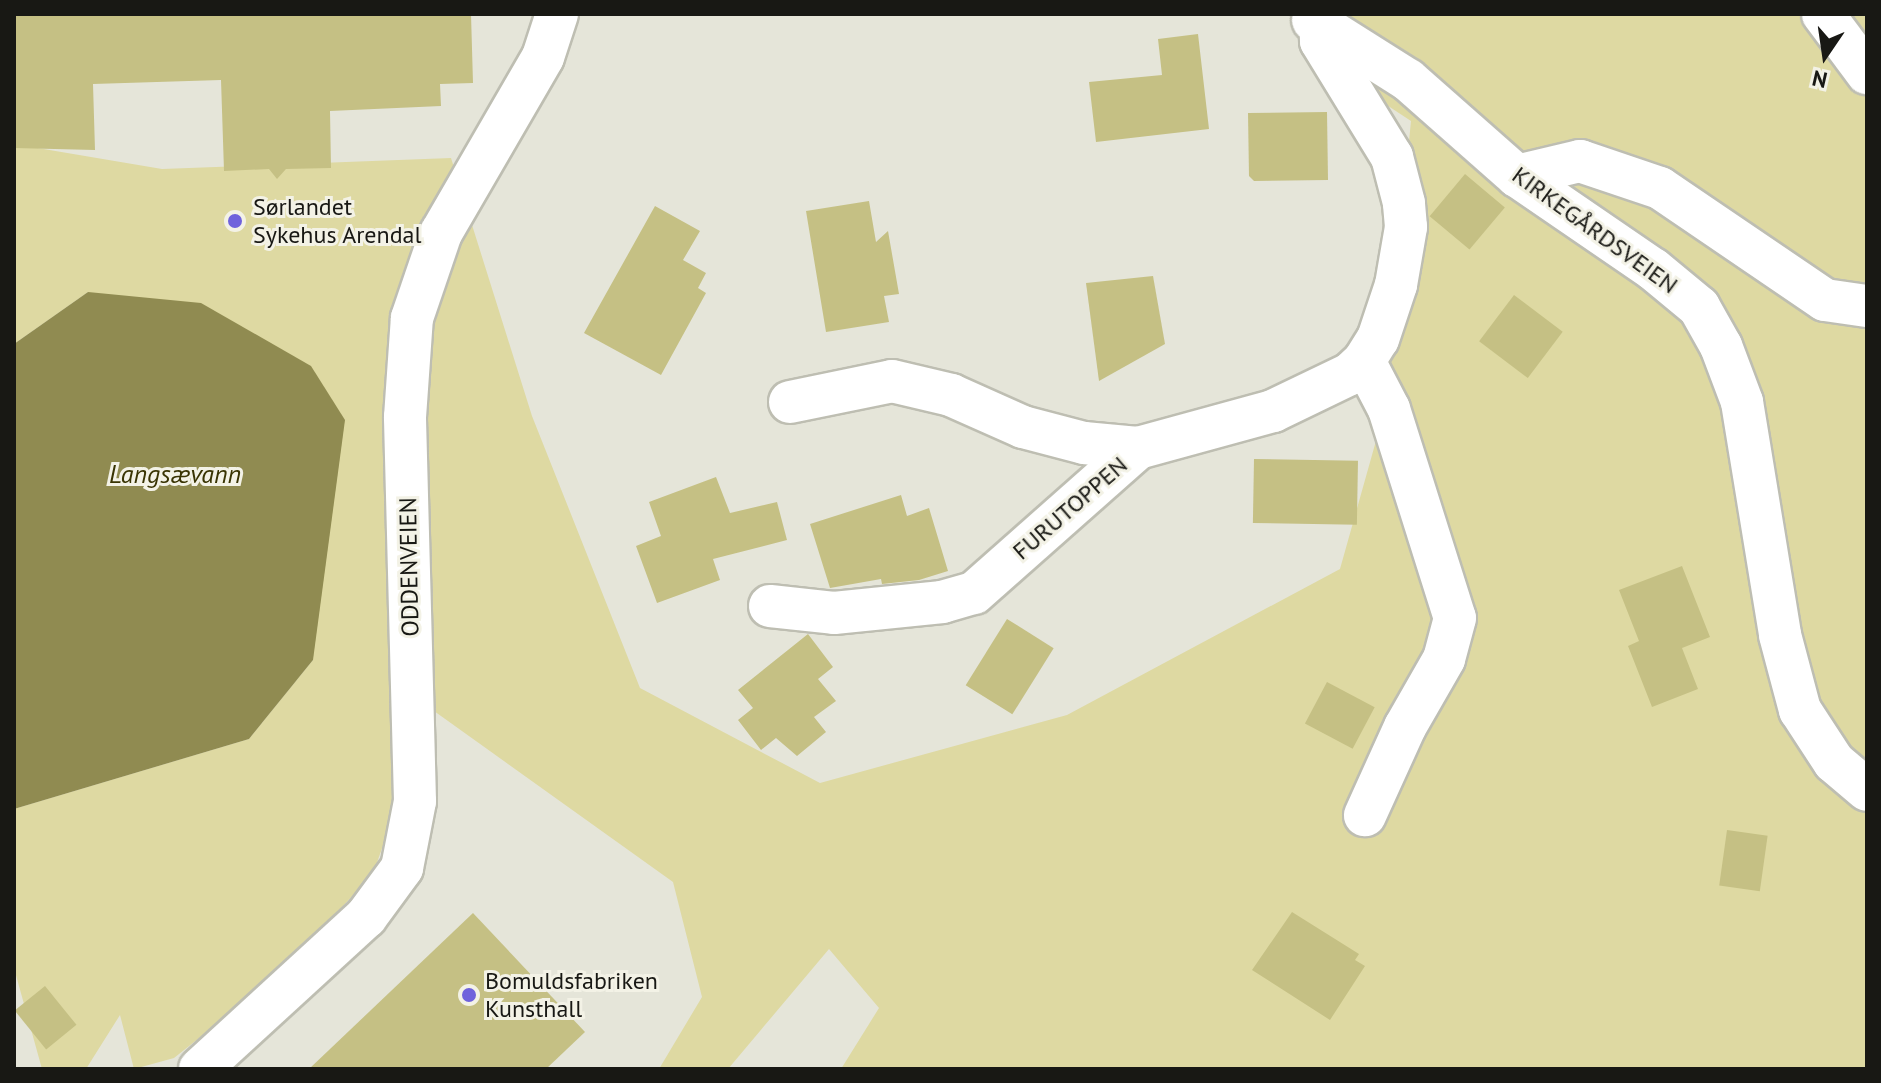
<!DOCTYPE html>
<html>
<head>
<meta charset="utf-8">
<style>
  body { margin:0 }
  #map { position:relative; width:1881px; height:1083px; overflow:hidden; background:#e5e5d9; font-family:"PT Sans",sans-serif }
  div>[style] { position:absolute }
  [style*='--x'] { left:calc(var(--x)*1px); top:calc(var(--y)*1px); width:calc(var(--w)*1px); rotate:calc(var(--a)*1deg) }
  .green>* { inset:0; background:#ded9a2 }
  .water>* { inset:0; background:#908b51 }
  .building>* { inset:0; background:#c5c084; transform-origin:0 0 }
  .roads { filter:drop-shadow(2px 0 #bebeb2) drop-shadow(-2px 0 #bebeb2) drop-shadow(0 2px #bebeb2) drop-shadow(0 -2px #bebeb2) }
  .street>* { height:42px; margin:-21px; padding:0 21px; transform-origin:21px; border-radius:21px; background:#fff }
  .dots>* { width:22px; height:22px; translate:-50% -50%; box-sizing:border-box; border:4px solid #f3f2e6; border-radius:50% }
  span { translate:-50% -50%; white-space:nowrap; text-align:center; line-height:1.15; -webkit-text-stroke:6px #f3f2e6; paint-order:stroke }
  .poi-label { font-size:24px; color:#181814 }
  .left { translate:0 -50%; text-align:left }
  .street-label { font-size:24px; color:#181814 }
  .water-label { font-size:26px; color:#393403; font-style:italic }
  .frame { position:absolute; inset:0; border:16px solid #181814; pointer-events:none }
  .north { position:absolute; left:1785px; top:16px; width:80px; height:80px; -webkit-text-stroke:6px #f3f2e6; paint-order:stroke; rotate:193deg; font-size:22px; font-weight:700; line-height:32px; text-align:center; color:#181814 }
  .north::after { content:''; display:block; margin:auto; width:28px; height:36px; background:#181814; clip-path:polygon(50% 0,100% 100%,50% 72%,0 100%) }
</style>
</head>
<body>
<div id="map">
  <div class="green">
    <i style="clip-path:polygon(1323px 14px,1867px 14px,1867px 1069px,841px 1069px,879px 1008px,829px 949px,728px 1069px,659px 1069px,702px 997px,673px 882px,434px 711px,392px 707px,394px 814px,373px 874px,327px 923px,252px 996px,174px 1058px,134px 1069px,120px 1015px,86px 1069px,42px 1069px,14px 968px,14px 809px,249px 739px,313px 660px,88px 292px,14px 344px,14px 144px,162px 169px,451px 158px,532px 416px,640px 688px,820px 783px,1067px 715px,1340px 569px,1381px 423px,1411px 121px,1326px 65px)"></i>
  </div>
  <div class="water">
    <i style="clip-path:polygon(88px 292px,201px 303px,311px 366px,345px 420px,313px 660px,249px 739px,14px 809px,14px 344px)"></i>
  </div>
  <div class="building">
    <i style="clip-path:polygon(14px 14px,471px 14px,473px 83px,440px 84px,441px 106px,330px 111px,331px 168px,286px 169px,277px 179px,269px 169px,224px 171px,221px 80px,93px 84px,95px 150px,14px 148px)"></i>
    <i style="clip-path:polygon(1198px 34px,1209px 129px,1096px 142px,1089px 82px,1162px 75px,1158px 39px)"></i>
    <i style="clip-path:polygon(1327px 112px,1328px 180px,1254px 181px,1249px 176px,1248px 113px)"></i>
    <i style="left:1465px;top:174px;width:52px;height:55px;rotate:40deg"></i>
    <i style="clip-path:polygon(869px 201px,876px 242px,888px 231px,899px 294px,884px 296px,889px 322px,826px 332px,806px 211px)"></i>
    <i style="clip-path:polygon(655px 206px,700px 231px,683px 260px,706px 273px,698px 288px,706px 293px,661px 375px,584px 333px)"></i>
    <i style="clip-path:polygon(1153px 276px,1165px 344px,1099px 381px,1086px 283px)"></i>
    <i style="left:1514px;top:295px;width:61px;height:58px;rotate:37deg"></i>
    <i style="left:1254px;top:459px;width:104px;height:64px;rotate:1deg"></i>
    <i style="clip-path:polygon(716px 477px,730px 513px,777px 502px,787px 540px,713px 559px,720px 580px,657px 603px,636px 546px,661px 536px,649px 502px)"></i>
    <i style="clip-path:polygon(901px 495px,907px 516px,929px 508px,948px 571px,919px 580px,882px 584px,881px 579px,830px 588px,810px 524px)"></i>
    <i style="clip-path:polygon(1682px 566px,1710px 637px,1682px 648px,1698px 689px,1652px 707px,1628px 646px,1639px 641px,1619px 590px)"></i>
    <i style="left:1007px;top:619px;width:55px;height:78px;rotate:32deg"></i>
    <i style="clip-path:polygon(808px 634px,833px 667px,818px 679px,836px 701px,814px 717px,826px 732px,797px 756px,776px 738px,761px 750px,738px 720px,753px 708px,738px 690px)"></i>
    <i style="left:1327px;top:682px;width:54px;height:47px;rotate:28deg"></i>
    <i style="left:1727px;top:830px;width:41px;height:56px;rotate:8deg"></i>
    <i style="clip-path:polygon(1292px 912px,1359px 954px,1355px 960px,1365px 966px,1330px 1020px,1252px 970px)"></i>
    <i style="clip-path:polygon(473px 913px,585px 1032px,546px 1069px,309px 1069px)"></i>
    <i style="left:45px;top:986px;width:50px;height:39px;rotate:51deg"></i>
  </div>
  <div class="roads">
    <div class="street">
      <i style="--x:1823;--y:14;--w:74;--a:53.3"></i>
      <i style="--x:1313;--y:20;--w:112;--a:32.3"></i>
      <i style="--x:1408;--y:80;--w:145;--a:41.4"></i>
      <i style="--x:1517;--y:176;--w:165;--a:34.4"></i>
      <i style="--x:1653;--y:269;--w:60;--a:39.6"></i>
      <i style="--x:1699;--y:307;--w:45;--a:60.6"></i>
      <i style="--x:1721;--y:346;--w:60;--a:69.4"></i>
      <i style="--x:1742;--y:402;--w:236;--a:80.7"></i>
      <i style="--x:1780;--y:635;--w:78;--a:75.1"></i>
      <i style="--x:1800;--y:710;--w:62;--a:56.8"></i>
      <i style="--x:1834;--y:762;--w:43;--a:40.3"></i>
      <i style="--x:1517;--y:176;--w:65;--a:-13.4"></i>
      <i style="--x:1580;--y:161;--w:84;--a:18.6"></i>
      <i style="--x:1660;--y:188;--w:199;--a:34.2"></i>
      <i style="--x:1825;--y:300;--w:42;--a:8.1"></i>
      <i style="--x:1364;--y:361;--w:54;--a:62.5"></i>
      <i style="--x:1389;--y:409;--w:219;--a:72.5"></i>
      <i style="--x:1455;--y:618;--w:42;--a:105"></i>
      <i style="--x:1444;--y:659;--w:78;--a:119.8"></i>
      <i style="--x:1405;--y:727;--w:97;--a:114.4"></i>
      <i style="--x:790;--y:402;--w:104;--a:-11.6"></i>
      <i style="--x:892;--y:381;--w:61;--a:13.3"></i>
      <i style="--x:951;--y:395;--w:79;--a:24"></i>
      <i style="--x:1023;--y:427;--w:63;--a:14.7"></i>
      <i style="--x:1084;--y:443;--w:54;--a:5.3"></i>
      <i style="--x:770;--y:606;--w:64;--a:6.2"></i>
      <i style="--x:834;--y:613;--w:109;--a:-5.8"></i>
      <i style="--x:942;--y:602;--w:33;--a:-16"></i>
      <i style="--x:974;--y:593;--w:219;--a:-41.5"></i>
      <i style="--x:1138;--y:448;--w:140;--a:-15.3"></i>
      <i style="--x:1273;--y:411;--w:85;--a:-25.7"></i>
      <i style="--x:1350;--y:374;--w:19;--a:-43"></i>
      <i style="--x:1364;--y:361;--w:26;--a:-58"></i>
      <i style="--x:1378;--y:339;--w:57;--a:-71.6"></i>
      <i style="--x:1396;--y:285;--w:59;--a:-80.2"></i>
      <i style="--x:1406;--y:227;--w:24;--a:-95"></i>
      <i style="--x:1404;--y:203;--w:48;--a:-104.6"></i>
      <i style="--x:1392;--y:157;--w:136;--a:-121.5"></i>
      <i style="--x:1321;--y:41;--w:27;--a:-92"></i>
      <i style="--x:200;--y:1069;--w:225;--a:-42.5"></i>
      <i style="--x:366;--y:917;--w:61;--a:-53.7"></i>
      <i style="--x:402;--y:868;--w:68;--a:-79"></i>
      <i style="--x:415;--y:801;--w:384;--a:-91.5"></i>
      <i style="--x:405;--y:417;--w:99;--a:-86"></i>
      <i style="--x:412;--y:318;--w:90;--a:-71.2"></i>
      <i style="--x:441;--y:233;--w:203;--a:-59.9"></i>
      <i style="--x:543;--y:57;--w:45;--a:-72"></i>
    </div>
  </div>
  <div class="dots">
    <i style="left:235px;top:221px;background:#6f62dc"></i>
    <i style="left:469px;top:995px;background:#6f62dc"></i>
  </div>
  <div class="poi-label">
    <span class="left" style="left:253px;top:221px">Sørlandet<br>Sykehus Arendal</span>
    <span class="left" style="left:485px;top:995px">Bomuldsfabriken<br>Kunsthall</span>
  </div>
  <div class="street-label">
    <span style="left:1595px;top:230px;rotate:36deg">KIRKEGÅRDSVEIEN</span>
    <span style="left:1070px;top:508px;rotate:-41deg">FURUTOPPEN</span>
    <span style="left:409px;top:567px;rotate:-91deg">ODDENVEIEN</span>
  </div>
  <div class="water-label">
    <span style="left:175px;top:474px">Langsævann</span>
  </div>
  <div class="frame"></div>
  <div class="north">N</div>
</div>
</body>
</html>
